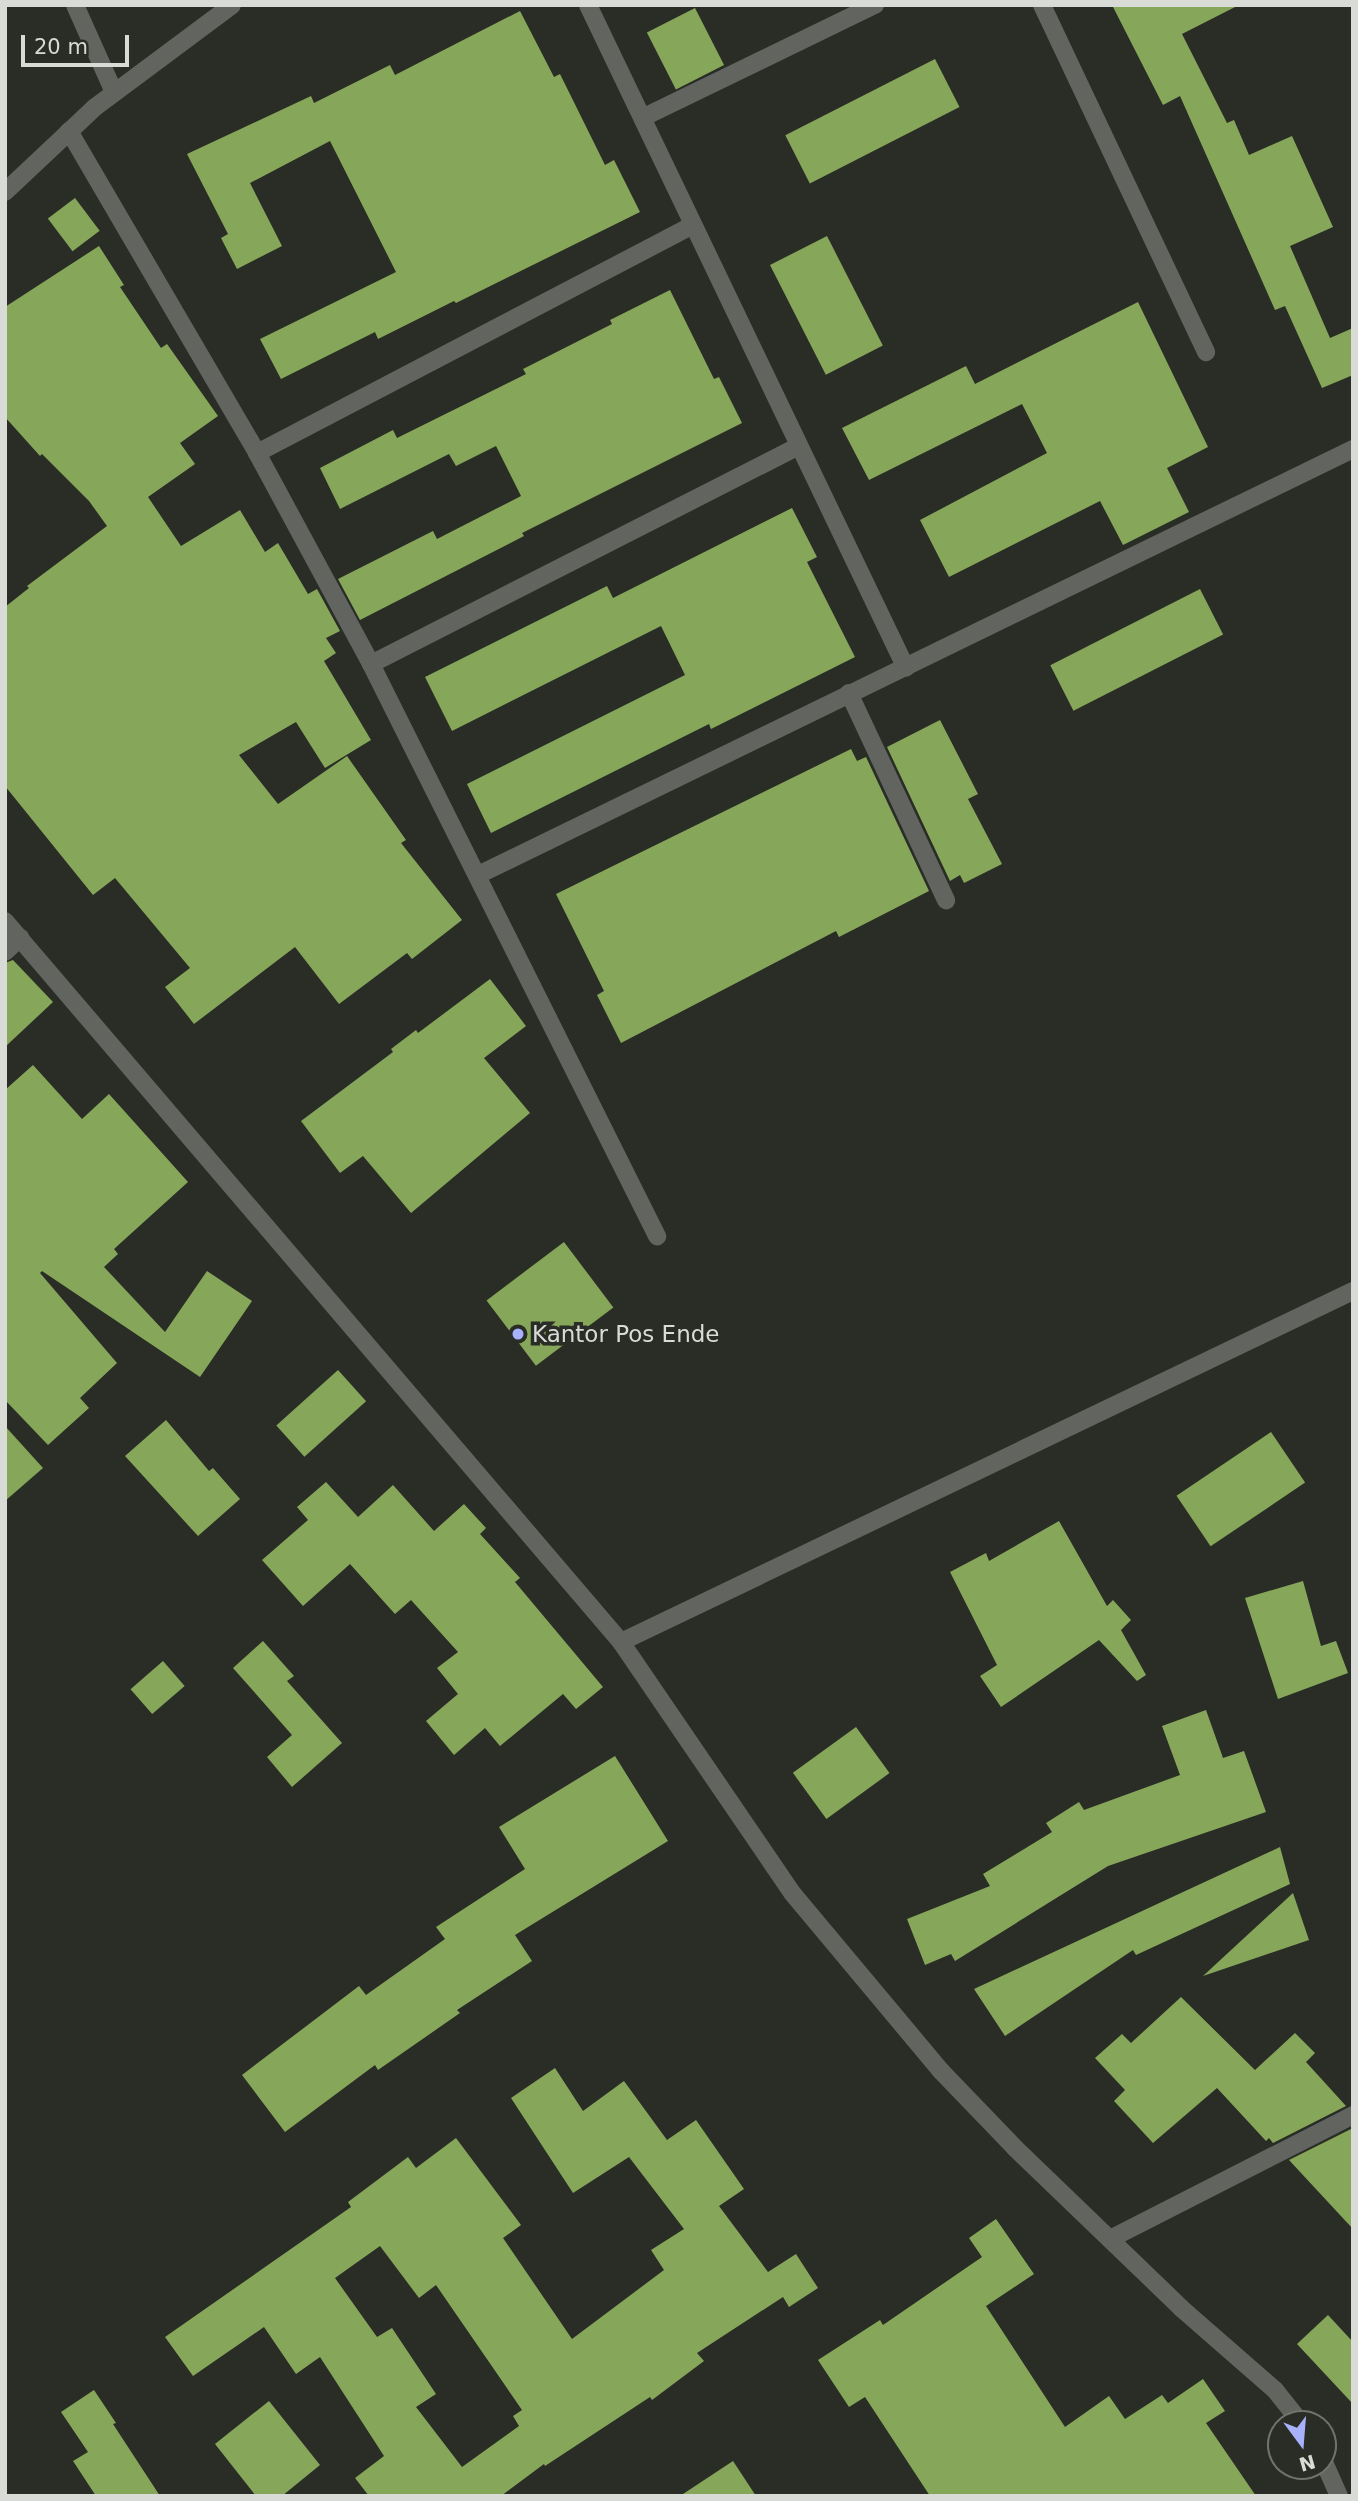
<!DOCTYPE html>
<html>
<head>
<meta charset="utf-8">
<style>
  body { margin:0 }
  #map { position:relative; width:1358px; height:2501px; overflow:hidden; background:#2a2d26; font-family:"DejaVu Sans",sans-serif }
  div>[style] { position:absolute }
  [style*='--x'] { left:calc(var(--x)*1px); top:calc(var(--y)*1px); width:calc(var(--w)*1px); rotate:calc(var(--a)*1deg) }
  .building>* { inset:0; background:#86a75a; transform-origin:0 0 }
  .minor>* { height:18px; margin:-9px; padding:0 9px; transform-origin:9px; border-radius:9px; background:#626460 }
  .tertiary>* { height:18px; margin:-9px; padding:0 9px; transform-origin:9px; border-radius:9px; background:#626460 }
  .dots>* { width:19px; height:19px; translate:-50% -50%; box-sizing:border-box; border:4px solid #2a2d26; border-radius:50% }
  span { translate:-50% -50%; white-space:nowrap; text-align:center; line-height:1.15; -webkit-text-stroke:7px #2a2d26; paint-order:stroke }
  .poi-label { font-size:23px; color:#d9dbd7 }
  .left { translate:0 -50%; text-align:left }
  .frame { position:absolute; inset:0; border:7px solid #d9dbd7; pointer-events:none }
  .north { position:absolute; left:1267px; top:2410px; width:70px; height:70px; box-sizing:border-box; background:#2a2d26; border:2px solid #70736d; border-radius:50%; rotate:164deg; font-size:19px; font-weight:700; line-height:28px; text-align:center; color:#d9dbd7 }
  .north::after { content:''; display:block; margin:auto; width:24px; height:32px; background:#a7b1fc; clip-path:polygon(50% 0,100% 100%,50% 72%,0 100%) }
  .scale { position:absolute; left:21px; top:35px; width:108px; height:32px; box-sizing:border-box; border:4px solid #d9dbd7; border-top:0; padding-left:9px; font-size:21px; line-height:24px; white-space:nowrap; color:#d9dbd7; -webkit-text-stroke:5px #2a2d26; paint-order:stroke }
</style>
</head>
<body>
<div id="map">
  <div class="building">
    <i style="clip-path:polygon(1112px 5px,1239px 5px,1182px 34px,1227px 123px,1234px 120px,1249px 155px,1292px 136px,1333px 227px,1290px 246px,1330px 338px,1353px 328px,1353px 375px,1322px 388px,1285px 306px,1275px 310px,1180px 96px,1163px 105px)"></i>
    <i style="left:695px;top:8px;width:64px;height:54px;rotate:63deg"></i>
    <i style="clip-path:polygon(520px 11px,554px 77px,560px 74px,605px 165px,614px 160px,640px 212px,456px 303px,454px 301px,378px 339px,375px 332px,281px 379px,260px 339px,396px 272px,330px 141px,250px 183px,282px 246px,237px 269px,221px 238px,228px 234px,187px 154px,311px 96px,314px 103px,390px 65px,395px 75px)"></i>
    <i style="left:935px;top:59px;width:54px;height:168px;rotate:63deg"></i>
    <i style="left:75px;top:198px;width:41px;height:34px;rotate:53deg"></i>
    <i style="left:827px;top:236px;width:123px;height:64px;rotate:63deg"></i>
    <i style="clip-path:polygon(99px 246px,124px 285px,120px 287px,161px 348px,167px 344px,218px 416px,180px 443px,195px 464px,148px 497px,181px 546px,240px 510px,265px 552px,278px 543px,308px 594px,317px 589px,340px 631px,326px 638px,336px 653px,324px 661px,371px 740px,325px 768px,296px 722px,239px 755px,278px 804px,347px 756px,406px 840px,401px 843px,462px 920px,412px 959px,407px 953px,339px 1004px,295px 947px,194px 1024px,165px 987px,190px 968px,115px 878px,93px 895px,5px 786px,5px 607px,29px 588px,27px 586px,107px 526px,89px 501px,42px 454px,40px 456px,5px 417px,5px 307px)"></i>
    <i style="clip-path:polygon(670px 290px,714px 379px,719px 377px,742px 423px,522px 533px,524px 536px,360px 620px,338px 579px,433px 531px,437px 539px,521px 496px,496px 446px,456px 466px,449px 454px,340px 509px,320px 468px,393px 430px,397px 438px,526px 374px,523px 369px,612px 324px,610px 320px)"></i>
    <i style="clip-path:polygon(1138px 302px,1208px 447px,1167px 468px,1189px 512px,1123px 545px,1100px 501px,949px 577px,920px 520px,1047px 453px,1022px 404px,869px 480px,842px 428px,966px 366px,975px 384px)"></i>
    <i style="clip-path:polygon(792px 508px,817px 557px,807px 562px,855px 657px,711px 729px,709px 724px,491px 833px,467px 784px,685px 675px,661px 626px,452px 731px,425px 677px,607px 586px,613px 598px)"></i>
    <i style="left:1200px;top:589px;width:51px;height:168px;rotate:63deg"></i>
    <i style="clip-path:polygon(940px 720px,978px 794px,968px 799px,1002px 864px,964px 883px,960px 875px,950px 881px,887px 747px)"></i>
    <i style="clip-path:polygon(851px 749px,857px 761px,866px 757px,929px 891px,839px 937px,836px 931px,621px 1043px,597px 995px,604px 991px,556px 894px)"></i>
    <i style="clip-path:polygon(13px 960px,53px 1002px,5px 1047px,5px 963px)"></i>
    <i style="clip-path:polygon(490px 979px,526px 1026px,484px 1058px,530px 1113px,411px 1213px,363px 1156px,340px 1173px,301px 1121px,393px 1052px,391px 1049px,416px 1030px,418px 1033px)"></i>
    <i style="clip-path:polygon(33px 1065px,82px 1119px,109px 1094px,188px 1182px,114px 1249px,118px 1254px,104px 1267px,165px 1332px,207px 1271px,252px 1301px,200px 1377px,42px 1271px,40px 1273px,117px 1363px,80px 1398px,89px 1408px,48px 1445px,5px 1400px,5px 1090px)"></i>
    <i style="left:564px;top:1242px;width:82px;height:97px;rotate:53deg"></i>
    <i style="left:338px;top:1370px;width:42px;height:83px;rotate:48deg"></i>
    <i style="clip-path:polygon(166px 1420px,209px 1471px,213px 1468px,240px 1499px,198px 1536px,125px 1456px)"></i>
    <i style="clip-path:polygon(5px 1426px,43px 1468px,5px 1501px)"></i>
    <i style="left:1271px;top:1432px;width:61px;height:114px;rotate:56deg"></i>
    <i style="clip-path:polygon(326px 1482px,358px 1517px,393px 1485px,434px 1531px,464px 1504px,486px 1528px,480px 1534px,520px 1578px,515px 1582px,603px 1687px,576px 1709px,563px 1694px,500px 1746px,485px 1728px,454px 1755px,426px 1721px,458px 1694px,437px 1668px,458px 1652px,411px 1600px,395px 1614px,350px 1564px,303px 1606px,262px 1560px,308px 1520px,297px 1507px)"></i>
    <i style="clip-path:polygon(1059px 1521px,1107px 1606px,1113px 1600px,1131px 1620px,1121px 1630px,1146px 1675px,1137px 1681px,1099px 1640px,1001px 1707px,980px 1676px,997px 1665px,950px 1572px,986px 1553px,989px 1561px)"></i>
    <i style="clip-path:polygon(1303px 1581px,1321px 1646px,1336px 1641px,1348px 1673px,1278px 1699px,1245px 1598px)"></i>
    <i style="clip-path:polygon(263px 1641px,294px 1676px,287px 1681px,342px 1743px,292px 1787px,267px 1757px,292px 1735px,233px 1668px)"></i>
    <i style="left:163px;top:1661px;width:33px;height:43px;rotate:49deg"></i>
    <i style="clip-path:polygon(1206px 1710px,1223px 1758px,1244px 1751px,1266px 1812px,1108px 1866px,955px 1961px,951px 1954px,925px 1965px,907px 1919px,990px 1886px,983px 1874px,1052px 1832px,1046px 1823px,1079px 1802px,1084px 1810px,1180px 1775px,1162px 1726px)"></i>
    <i style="left:856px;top:1727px;width:57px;height:78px;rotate:54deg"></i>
    <i style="clip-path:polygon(615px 1756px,668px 1841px,515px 1935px,532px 1961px,457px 2010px,460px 2013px,378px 2070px,375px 2065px,285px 2132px,242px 2075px,359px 1986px,366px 1995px,445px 1939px,436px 1927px,525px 1869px,499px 1827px)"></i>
    <i style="clip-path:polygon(1280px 1847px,1290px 1884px,1136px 1955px,1133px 1950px,1005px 2036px,974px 1989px)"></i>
    <i style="clip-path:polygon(1293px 1893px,1309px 1940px,1203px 1976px)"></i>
    <i style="clip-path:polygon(1181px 1997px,1255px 2070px,1295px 2033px,1315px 2053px,1306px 2062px,1346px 2106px,1273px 2143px,1269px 2138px,1266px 2141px,1217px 2088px,1153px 2143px,1114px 2101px,1125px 2090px,1095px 2058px,1122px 2034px,1131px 2043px)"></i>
    <i style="clip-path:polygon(evenodd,555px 2068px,583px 2111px,624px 2081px,667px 2140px,696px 2120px,744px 2189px,719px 2206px,768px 2272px,796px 2254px,818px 2288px,789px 2307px,783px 2297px,697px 2353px,704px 2361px,652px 2400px,650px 2397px,545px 2466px,544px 2464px,501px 2496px,369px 2496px,355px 2478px,384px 2456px,320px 2357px,296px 2374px,264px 2327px,193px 2376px,165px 2337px,351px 2207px,348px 2202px,408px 2157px,416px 2168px,456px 2138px,521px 2225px,503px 2238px,572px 2339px,664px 2270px,651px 2250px,684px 2229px,629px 2157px,573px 2193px,511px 2098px,555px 2068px,380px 2246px,419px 2298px,436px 2285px,522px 2410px,513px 2416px,519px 2426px,462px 2467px,416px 2407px,436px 2394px,392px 2328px,377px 2337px,335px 2278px,380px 2246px)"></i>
    <i style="clip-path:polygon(1353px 2128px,1353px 2229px,1289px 2160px)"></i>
    <i style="clip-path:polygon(996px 2219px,1034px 2274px,986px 2306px,1065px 2427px,1109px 2396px,1125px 2419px,1162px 2395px,1168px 2403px,1203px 2379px,1225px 2411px,1206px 2423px,1256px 2496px,930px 2496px,865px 2397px,849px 2407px,818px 2360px,880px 2320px,883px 2325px,982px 2257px,969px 2238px)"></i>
    <i style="clip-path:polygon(1328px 2315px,1353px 2342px,1353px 2404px,1297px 2344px)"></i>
    <i style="clip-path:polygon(94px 2390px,116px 2423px,113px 2424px,160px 2496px,96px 2496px,73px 2461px,88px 2452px,61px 2412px)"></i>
    <i style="clip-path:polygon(269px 2401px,320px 2465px,282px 2496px,256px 2496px,215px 2444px)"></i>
    <i style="clip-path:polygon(733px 2461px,756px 2496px,680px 2496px)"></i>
  </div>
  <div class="minor">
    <i style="--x:75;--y:5;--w:95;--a:65.9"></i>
    <i style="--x:588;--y:5;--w:735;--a:64.38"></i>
    <i style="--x:1042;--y:5;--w:384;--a:64.7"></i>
    <i style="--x:644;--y:117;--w:257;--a:-25.9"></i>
    <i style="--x:69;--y:131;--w:373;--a:59.7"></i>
    <i style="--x:257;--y:453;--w:240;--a:61.6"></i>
    <i style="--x:371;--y:664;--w:640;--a:63.43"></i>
    <i style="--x:257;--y:453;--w:492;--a:-27.6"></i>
    <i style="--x:371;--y:664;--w:479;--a:-27"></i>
    <i style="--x:849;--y:693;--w:229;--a:64.9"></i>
    <i style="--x:478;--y:875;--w:973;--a:-25.96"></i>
    <i style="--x:5;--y:921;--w:948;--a:49.49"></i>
    <i style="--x:621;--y:1642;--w:305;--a:55.7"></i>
    <i style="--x:793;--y:1894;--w:231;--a:50.1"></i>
    <i style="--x:941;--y:2071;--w:107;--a:46.1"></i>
    <i style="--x:1015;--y:2148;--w:231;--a:43.9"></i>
    <i style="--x:1181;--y:2308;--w:125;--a:41.1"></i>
    <i style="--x:1275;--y:2390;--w:43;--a:51.5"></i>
    <i style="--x:5;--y:952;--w:21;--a:-43"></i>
    <i style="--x:621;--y:1642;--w:812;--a:-25.62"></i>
    <i style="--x:1110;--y:2239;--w:273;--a:-27"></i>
    <i style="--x:1323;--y:2460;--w:39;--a:66"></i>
  </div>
  <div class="tertiary">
    <i style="--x:5;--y:192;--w:122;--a:-43.3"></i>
    <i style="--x:94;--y:108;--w:172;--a:-36.7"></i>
  </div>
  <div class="dots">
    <i style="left:518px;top:1334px;background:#a7b1fc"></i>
  </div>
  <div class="poi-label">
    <span class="left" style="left:532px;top:1334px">Kantor Pos Ende</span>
  </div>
  <div class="frame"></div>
  <div class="north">N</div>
  <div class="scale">20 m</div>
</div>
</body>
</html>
